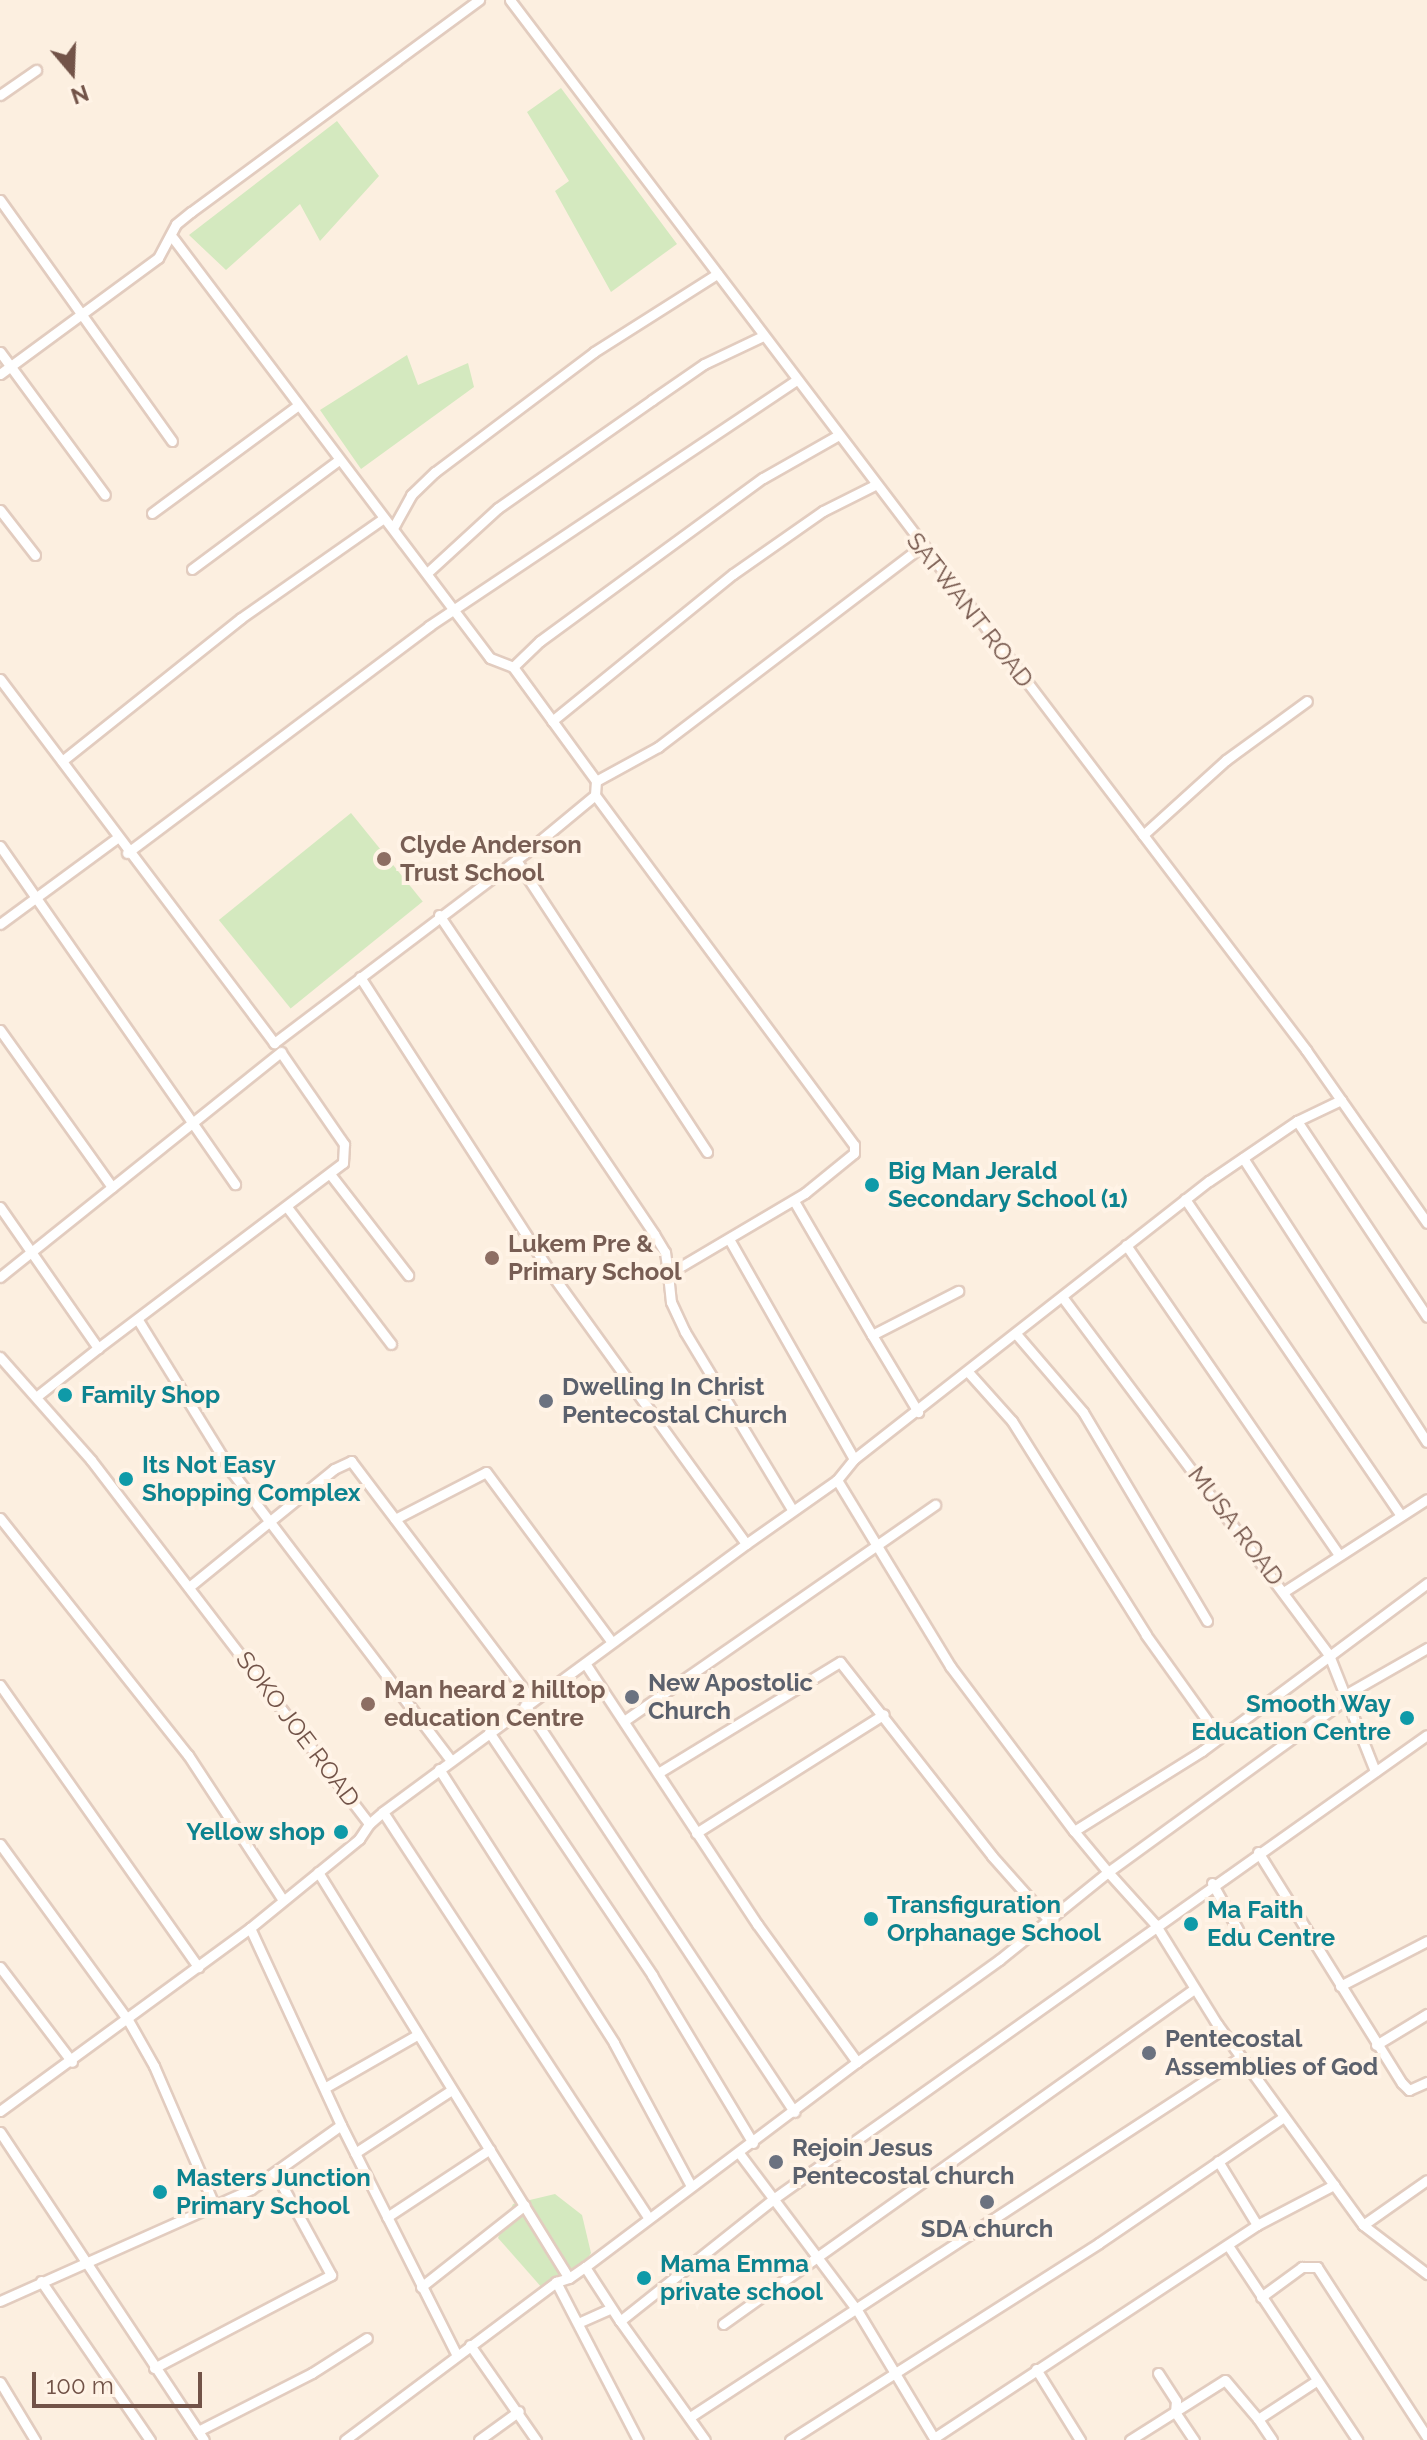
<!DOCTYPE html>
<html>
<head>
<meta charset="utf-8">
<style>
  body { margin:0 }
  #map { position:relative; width:1427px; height:2440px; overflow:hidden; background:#fcefe0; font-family:Raleway,sans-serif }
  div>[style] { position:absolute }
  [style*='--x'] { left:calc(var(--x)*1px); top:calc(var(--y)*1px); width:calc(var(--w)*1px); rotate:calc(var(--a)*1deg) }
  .green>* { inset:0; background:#d4e9bf; transform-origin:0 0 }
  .roads { filter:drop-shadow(2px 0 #e2ccbf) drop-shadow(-2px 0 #e2ccbf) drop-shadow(0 2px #e2ccbf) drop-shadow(0 -2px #e2ccbf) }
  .street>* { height:9px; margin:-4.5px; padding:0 4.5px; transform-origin:4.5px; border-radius:4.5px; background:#fff }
  .dots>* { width:22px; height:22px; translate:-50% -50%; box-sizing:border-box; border:4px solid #fff3e6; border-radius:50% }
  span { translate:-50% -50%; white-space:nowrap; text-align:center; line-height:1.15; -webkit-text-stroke:8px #fff3e6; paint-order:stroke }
  .street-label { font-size:24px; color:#725348 }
  .education-label { font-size:24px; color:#785e54; font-weight:700 }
  .left { translate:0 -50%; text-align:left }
  .culture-label { font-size:24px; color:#0d838f; font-weight:700 }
  .right { translate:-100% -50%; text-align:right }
  .worship-label { font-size:24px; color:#5b616d; font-weight:700 }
  .north { position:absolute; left:32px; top:32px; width:80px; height:80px; -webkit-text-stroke:6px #fff3e6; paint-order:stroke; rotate:161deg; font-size:22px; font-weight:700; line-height:32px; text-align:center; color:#725348 }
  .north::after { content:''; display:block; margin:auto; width:28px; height:36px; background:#725348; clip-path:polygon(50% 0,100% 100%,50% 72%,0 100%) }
  .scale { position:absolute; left:32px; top:2372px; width:170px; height:36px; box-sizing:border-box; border:4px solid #725348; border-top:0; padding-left:10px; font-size:24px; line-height:28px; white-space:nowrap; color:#725348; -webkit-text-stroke:6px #fff3e6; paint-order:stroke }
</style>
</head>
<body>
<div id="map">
  <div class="green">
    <i style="clip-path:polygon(561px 88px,677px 244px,611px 292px,555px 191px,569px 181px,527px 112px)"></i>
    <i style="clip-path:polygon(337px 121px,379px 176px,320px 241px,300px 204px,226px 270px,189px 235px)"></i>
    <i style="clip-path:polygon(407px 355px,418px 385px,468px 363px,474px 387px,361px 469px,320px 410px)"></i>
    <i style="left:351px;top:813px;width:114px;height:170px;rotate:51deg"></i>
    <i style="clip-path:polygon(555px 2194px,582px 2215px,591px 2253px,574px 2279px,543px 2289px,498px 2238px,513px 2204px)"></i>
  </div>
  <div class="roads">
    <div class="street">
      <i style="--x:510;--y:0;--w:1318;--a:52.83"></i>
      <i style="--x:1306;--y:1050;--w:211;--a:55"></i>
      <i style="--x:0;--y:95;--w:44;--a:-34.8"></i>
      <i style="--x:0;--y:200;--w:296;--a:54.5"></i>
      <i style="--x:173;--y:238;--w:526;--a:52.96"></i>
      <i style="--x:490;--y:658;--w:25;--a:21"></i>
      <i style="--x:513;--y:667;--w:141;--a:53.9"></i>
      <i style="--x:596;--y:781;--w:71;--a:-28.7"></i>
      <i style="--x:658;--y:747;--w:330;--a:-37.3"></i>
      <i style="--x:0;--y:352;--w:177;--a:53.7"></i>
      <i style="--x:0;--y:374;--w:196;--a:-36.3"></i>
      <i style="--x:158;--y:258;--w:38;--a:-62"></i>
      <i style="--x:176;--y:224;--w:19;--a:-39"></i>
      <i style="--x:191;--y:212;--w:358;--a:-36.4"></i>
      <i style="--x:0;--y:510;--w:57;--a:52.1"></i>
      <i style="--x:152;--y:513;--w:180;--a:-36.4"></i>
      <i style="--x:393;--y:528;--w:38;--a:-61"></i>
      <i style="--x:411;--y:495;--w:33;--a:-44"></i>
      <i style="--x:435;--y:472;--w:199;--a:-37"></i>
      <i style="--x:594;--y:352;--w:146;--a:-32.4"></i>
      <i style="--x:192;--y:569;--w:183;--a:-36.6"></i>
      <i style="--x:427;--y:573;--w:96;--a:-42.5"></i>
      <i style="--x:498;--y:508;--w:188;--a:-35"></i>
      <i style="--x:652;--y:400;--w:63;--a:-34.7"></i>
      <i style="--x:704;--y:364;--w:65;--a:-25.4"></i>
      <i style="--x:513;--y:667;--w:37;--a:-44"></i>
      <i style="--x:540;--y:641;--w:276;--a:-36.2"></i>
      <i style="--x:763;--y:478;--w:85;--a:-29.6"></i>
      <i style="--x:0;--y:679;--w:456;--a:53"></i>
      <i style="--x:274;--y:1043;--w:315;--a:-37.1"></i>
      <i style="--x:525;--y:853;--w:91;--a:-39.6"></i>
      <i style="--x:595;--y:795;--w:14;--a:-86"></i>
      <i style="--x:552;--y:721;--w:233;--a:-39.1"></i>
      <i style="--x:733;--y:574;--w:110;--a:-35"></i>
      <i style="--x:823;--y:511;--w:58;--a:-26.6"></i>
      <i style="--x:62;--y:761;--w:229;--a:-38.6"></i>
      <i style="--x:241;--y:618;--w:174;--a:-35"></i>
      <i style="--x:1143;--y:835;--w:112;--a:-42.1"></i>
      <i style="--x:1226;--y:760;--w:100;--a:-36.1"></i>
      <i style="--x:0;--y:846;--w:412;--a:55.2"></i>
      <i style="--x:127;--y:853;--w:378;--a:-36.9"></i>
      <i style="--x:429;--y:626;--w:440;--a:-33.8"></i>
      <i style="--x:516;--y:860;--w:349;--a:56.8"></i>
      <i style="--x:439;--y:915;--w:385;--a:56"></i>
      <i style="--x:654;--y:1234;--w:21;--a:59"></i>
      <i style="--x:665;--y:1252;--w:22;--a:82"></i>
      <i style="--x:668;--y:1274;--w:159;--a:-30.6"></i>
      <i style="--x:805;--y:1193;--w:63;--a:-39.2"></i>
      <i style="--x:854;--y:1153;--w:8;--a:-90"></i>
      <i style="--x:854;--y:1145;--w:435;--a:-126.5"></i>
      <i style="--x:0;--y:924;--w:145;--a:-36.3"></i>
      <i style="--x:360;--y:977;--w:351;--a:57.2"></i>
      <i style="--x:550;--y:1272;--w:335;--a:54.2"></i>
      <i style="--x:746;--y:1544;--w:451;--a:143.6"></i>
      <i style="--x:0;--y:1030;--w:193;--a:54.5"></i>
      <i style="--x:1297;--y:1121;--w:235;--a:56.4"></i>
      <i style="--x:1243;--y:1158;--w:338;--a:57.1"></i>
      <i style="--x:330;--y:1174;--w:128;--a:52.3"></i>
      <i style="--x:1185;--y:1199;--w:381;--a:55.7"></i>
      <i style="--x:794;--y:1201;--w:155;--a:59.8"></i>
      <i style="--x:872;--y:1335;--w:97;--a:-27.1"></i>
      <i style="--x:0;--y:1207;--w:172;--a:55.2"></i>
      <i style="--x:98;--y:1348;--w:79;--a:141.7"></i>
      <i style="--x:287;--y:1207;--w:172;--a:52.8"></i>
      <i style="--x:729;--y:1239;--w:253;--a:60.4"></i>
      <i style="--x:854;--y:1459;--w:451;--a:-38.1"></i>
      <i style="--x:1209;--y:1181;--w:107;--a:-34.3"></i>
      <i style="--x:1297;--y:1121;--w:49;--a:-25.5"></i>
      <i style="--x:1126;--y:1245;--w:374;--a:55.5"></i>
      <i style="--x:668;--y:1274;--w:28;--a:84"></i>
      <i style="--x:671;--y:1302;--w:33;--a:65"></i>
      <i style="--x:685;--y:1332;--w:205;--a:58.9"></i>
      <i style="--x:0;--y:1277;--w:360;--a:-38.7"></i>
      <i style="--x:1063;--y:1298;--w:445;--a:53.3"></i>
      <i style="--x:1329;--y:1655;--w:125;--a:68.4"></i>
      <i style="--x:138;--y:1320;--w:179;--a:58.3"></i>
      <i style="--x:232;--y:1472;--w:360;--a:52.8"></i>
      <i style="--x:872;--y:1335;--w:90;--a:59.1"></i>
      <i style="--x:1017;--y:1335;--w:101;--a:49.4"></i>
      <i style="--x:1083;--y:1412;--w:243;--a:59.3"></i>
      <i style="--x:98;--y:1348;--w:307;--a:-37.1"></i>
      <i style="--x:343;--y:1163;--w:19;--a:-87"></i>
      <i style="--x:344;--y:1144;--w:109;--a:-124.6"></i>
      <i style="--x:0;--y:1357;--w:137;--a:48.5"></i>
      <i style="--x:91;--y:1460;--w:458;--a:52.6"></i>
      <i style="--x:369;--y:1824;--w:18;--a:-41"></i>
      <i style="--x:383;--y:1812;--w:483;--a:56.8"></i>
      <i style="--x:969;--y:1373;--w:64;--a:48.1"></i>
      <i style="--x:1012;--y:1421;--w:252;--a:57.9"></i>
      <i style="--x:1146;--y:1635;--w:125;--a:54.4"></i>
      <i style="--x:837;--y:1480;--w:218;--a:58.7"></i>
      <i style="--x:950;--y:1666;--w:206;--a:53.1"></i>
      <i style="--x:1074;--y:1831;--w:151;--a:-32"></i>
      <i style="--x:1202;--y:1751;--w:281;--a:-36.7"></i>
      <i style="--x:0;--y:1518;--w:303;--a:51.6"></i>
      <i style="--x:188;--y:1755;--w:173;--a:56.8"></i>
      <i style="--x:395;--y:1519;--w:102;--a:-27.3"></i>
      <i style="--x:486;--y:1472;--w:210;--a:53.5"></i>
      <i style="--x:746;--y:1544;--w:111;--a:-35.1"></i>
      <i style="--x:837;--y:1480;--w:27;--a:-51"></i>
      <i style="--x:189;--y:1587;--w:187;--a:-39.1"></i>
      <i style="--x:334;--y:1469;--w:19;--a:-25"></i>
      <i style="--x:351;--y:1461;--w:300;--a:52.9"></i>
      <i style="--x:1285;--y:1591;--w:169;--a:-32.9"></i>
      <i style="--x:0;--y:1685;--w:345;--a:54.9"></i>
      <i style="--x:1345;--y:1695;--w:95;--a:-29.8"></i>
      <i style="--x:525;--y:1705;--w:488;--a:56.5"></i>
      <i style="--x:624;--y:1721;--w:379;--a:-34.8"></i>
      <i style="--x:489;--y:1732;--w:293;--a:56.1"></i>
      <i style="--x:652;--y:1975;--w:196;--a:59"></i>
      <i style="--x:439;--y:1769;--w:325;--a:57.4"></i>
      <i style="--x:614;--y:2043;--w:162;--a:61.7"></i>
      <i style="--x:658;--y:1773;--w:213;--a:-31.4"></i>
      <i style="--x:840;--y:1662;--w:246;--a:51.9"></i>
      <i style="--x:992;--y:1856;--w:83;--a:48.4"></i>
      <i style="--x:1074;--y:1831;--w:53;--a:50.3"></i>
      <i style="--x:1108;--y:1872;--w:293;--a:-36"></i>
      <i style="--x:696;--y:1833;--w:222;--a:-32.3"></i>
      <i style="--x:0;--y:1844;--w:218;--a:54"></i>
      <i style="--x:128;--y:2020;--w:53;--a:60.5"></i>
      <i style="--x:154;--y:2066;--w:154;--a:66.6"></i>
      <i style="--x:1258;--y:1852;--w:272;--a:58.1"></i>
      <i style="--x:1402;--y:2083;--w:10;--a:45"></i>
      <i style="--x:1409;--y:2090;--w:20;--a:-24"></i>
      <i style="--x:318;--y:1872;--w:477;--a:58.3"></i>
      <i style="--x:569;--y:2278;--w:14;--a:163"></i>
      <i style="--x:556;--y:2282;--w:178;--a:62.6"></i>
      <i style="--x:1212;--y:1883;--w:54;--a:61"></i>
      <i style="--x:0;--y:1967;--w:119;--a:52.8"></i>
      <i style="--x:1340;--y:1986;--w:98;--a:-27.3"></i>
      <i style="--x:1376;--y:2045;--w:60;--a:-31.3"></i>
      <i style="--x:857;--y:2062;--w:175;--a:-35.7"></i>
      <i style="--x:999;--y:1960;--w:140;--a:-38.9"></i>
      <i style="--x:1108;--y:1872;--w:70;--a:47.9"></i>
      <i style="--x:1155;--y:1924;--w:118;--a:58.2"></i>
      <i style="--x:1217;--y:2024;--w:248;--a:54"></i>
      <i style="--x:1363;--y:2225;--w:78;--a:-35.1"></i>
      <i style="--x:326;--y:2087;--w:103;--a:-29.8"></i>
      <i style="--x:0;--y:2111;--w:310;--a:-36.2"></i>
      <i style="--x:250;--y:1928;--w:141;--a:-39.2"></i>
      <i style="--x:359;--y:1839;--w:18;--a:-56"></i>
      <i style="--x:341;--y:2125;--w:258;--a:63.3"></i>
      <i style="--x:0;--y:2132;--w:369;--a:56.5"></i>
      <i style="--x:355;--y:2153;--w:113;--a:-33.1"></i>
      <i style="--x:739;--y:2153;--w:196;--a:53.1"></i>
      <i style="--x:857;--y:2310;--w:149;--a:59"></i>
      <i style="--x:934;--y:2438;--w:387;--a:-33.4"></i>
      <i style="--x:1257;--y:2225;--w:87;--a:-27.5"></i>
      <i style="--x:1218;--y:2161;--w:75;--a:58.6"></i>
      <i style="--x:387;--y:2217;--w:123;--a:-33.4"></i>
      <i style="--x:1363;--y:2225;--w:81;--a:37.4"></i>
      <i style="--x:1229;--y:2247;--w:232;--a:56.4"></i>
      <i style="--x:585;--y:2267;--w:341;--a:-37"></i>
      <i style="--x:857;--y:2062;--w:170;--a:-125.9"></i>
      <i style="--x:757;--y:1924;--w:309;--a:-123.4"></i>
      <i style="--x:569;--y:2278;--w:19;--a:-35"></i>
      <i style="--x:585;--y:2267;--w:64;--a:57.1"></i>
      <i style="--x:620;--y:2321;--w:199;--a:-38.5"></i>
      <i style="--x:776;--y:2197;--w:798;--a:-35.36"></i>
      <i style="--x:41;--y:2281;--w:193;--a:55.6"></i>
      <i style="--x:421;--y:2287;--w:132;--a:-38.3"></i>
      <i style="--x:1261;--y:2297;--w:51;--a:-36.2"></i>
      <i style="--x:1302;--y:2267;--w:15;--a:0"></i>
      <i style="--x:1317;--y:2267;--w:202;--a:57.1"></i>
      <i style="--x:0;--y:2301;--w:275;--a:-24"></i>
      <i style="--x:251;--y:2189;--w:110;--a:-35.4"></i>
      <i style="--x:341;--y:2125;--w:217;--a:-114.8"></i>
      <i style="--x:620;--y:2321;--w:146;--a:54.5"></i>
      <i style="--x:578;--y:2323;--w:36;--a:-24"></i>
      <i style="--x:723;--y:2324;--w:578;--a:-35.42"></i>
      <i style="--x:470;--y:2345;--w:116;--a:55.2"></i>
      <i style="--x:154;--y:2368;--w:200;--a:-27.7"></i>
      <i style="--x:331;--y:2275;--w:115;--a:-118.6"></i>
      <i style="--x:1036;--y:2369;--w:84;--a:58.2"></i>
      <i style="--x:1158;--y:2373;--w:33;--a:57"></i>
      <i style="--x:1176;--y:2401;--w:11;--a:95"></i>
      <i style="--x:1175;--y:2412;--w:34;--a:56"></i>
      <i style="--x:0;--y:2382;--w:68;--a:58.9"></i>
      <i style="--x:690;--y:2417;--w:658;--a:-33.16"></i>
      <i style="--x:1258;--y:2419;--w:25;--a:56"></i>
      <i style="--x:198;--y:2431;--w:128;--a:-27"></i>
      <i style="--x:312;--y:2373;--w:65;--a:-32.5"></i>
      <i style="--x:345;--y:2440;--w:264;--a:-36.8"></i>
      <i style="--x:479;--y:2440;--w:49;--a:-35.9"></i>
      <i style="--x:790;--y:2440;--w:366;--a:-32.5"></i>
      <i style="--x:1099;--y:2243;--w:224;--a:-34.3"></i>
      <i style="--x:1130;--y:2440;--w:112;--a:-32.3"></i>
      <i style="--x:1225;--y:2380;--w:51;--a:49.8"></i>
      <i style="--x:1258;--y:2419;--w:69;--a:-33.2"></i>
    </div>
  </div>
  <div class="dots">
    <i style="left:384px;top:859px;background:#8d6e63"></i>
    <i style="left:872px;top:1185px;background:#0f9aa8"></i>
    <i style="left:492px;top:1258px;background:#8d6e63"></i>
    <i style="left:65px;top:1395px;background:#0f9aa8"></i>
    <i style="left:546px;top:1401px;background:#6b7280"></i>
    <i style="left:126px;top:1479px;background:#0f9aa8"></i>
    <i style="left:632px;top:1697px;background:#6b7280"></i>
    <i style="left:368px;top:1704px;background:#8d6e63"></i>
    <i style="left:1407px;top:1718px;background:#0f9aa8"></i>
    <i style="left:341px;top:1832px;background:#0f9aa8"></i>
    <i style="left:871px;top:1919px;background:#0f9aa8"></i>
    <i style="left:1191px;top:1924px;background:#0f9aa8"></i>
    <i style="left:1149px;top:2053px;background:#6b7280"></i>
    <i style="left:776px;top:2162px;background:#6b7280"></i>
    <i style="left:160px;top:2192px;background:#0f9aa8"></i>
    <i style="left:987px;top:2202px;background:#6b7280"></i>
    <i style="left:644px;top:2278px;background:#0f9aa8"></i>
  </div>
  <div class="street-label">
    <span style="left:970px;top:610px;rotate:52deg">SATWANT ROAD</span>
    <span style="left:1236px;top:1526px;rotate:53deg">MUSA ROAD</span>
    <span style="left:298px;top:1729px;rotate:53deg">SOKO JOE ROAD</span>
  </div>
  <div class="education-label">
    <span class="left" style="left:400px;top:859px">Clyde Anderson<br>Trust School</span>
    <span class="left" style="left:508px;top:1258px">Lukem Pre &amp;<br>Primary School</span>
    <span class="left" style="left:384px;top:1704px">Man heard 2 hilltop<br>education Centre</span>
  </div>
  <div class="culture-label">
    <span class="left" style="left:888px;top:1185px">Big Man Jerald<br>Secondary School (1)</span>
    <span class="left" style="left:81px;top:1395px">Family Shop</span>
    <span class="left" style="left:142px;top:1479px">Its Not Easy<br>Shopping Complex</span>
    <span class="right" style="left:1391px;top:1718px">Smooth Way<br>Education Centre</span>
    <span class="right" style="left:325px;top:1832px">Yellow shop</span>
    <span class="left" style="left:887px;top:1919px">Transfiguration<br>Orphanage School</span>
    <span class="left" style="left:1207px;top:1924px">Ma Faith<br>Edu Centre</span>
    <span class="left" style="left:176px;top:2192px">Masters Junction<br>Primary School</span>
    <span class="left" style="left:660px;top:2278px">Mama Emma<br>private school</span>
  </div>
  <div class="worship-label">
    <span class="left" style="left:562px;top:1401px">Dwelling In Christ<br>Pentecostal Church</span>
    <span class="left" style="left:648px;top:1697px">New Apostolic<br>Church</span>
    <span class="left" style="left:1165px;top:2053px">Pentecostal<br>Assemblies of God</span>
    <span class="left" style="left:792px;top:2162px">Rejoin Jesus<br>Pentecostal church</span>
    <span style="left:987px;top:2229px">SDA church</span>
  </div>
  <div class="north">N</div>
  <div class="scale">100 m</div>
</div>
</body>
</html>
